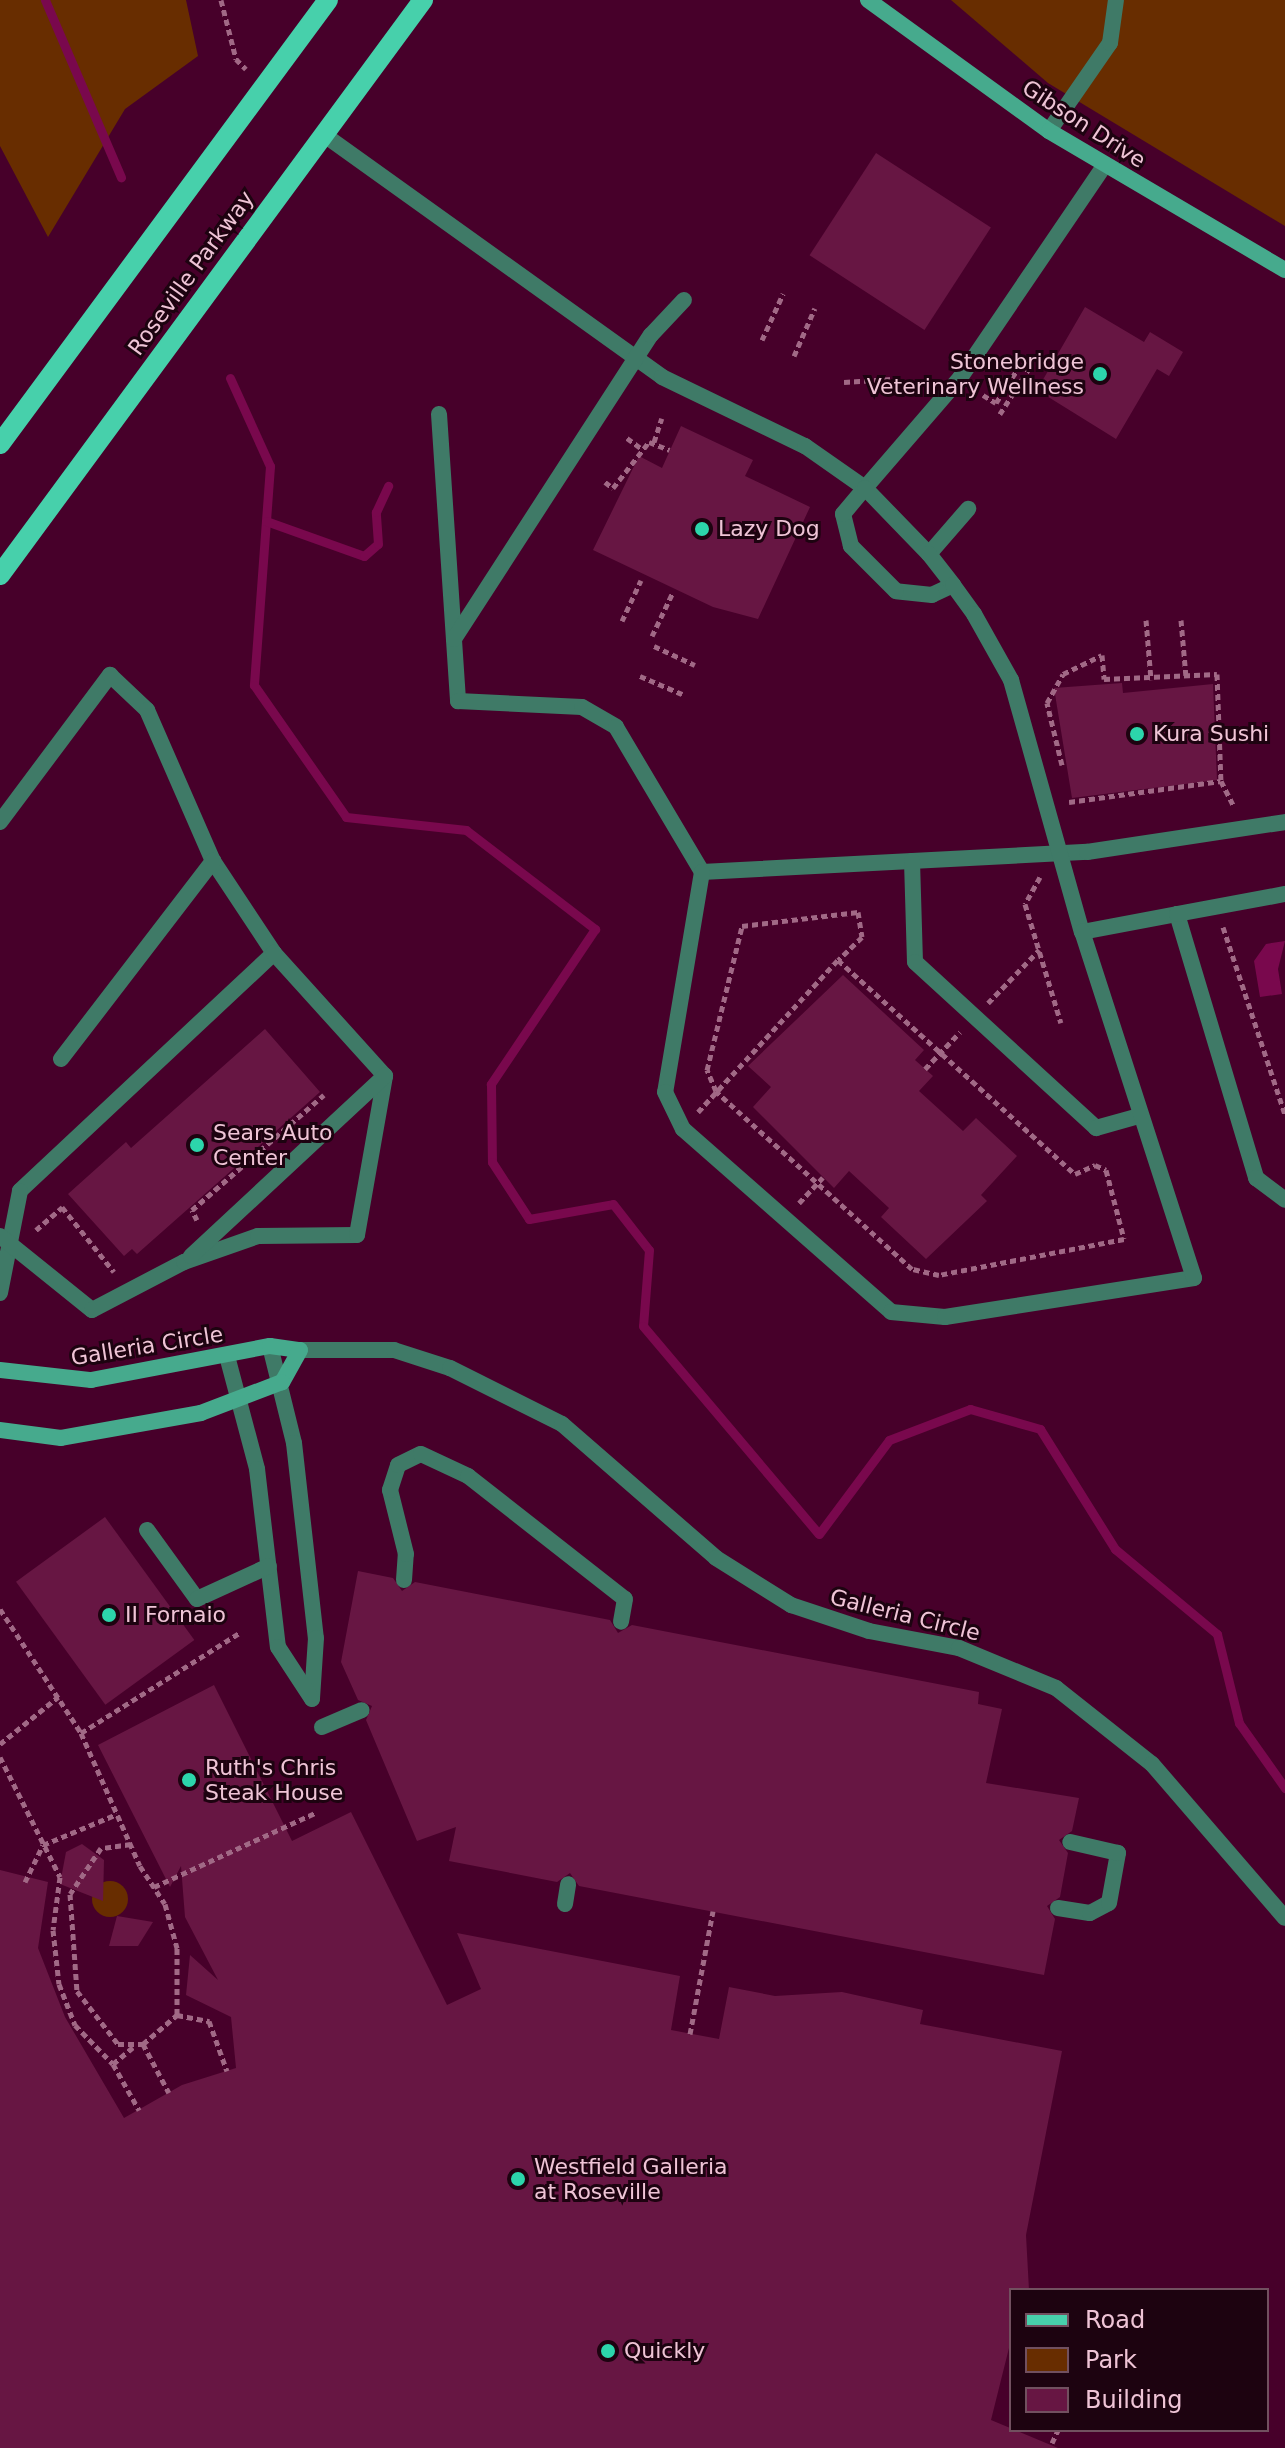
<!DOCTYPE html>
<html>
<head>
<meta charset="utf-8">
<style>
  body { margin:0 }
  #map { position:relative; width:1285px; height:2448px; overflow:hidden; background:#47002a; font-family:"DejaVu Sans",sans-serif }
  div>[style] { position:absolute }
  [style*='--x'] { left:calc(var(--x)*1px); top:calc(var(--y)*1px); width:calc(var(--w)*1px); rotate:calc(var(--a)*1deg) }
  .green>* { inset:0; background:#682d00 }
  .round { border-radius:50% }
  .water>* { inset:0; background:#79084d }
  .stream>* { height:9px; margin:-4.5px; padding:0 4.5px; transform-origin:4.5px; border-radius:4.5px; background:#79084d }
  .building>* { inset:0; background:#671643; transform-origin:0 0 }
  .path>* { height:5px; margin-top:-2.5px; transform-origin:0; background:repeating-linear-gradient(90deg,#a16986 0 6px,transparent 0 10px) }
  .lane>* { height:16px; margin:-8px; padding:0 8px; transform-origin:8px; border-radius:8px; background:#3f7a67 }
  .secondary>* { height:16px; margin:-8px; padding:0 8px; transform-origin:8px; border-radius:8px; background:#46aa8d }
  .primary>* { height:20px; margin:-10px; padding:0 10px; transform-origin:10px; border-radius:10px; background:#47d0ab }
  .dots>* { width:22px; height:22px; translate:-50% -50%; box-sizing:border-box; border:4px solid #1d0310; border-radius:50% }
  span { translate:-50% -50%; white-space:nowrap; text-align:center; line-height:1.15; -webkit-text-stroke:6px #1d0310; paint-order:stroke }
  .street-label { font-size:22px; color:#efc4d6 }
  .poi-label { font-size:22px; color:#efc4d6 }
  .right { translate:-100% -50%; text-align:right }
  .left { translate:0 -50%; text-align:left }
  .legend { position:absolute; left:1009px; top:2288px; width:260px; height:144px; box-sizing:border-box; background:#1d0310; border:2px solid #71505f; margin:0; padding:10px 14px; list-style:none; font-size:24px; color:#efc4d6 }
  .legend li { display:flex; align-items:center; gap:16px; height:40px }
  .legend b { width:40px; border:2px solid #71505f }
</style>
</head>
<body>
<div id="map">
  <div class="green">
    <i style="clip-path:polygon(0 0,186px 0,198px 56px,125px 109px,48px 237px,0 146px)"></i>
    <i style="clip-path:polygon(951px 0,1285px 0,1285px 226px,1048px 83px)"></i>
    <i class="round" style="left:92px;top:1881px;width:36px;height:36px"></i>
  </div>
  <div class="water">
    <i style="clip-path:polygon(1285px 941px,1278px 969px,1282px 994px,1260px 997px,1254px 961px,1266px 944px)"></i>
  </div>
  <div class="stream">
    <i style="--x:45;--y:0;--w:193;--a:66.8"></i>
    <i style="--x:230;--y:378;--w:97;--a:65.6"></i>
    <i style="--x:270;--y:466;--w:220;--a:94.2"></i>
    <i style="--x:254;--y:685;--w:161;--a:55.1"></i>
    <i style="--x:346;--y:817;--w:121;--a:6.2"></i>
    <i style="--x:466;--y:830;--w:163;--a:37.5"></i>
    <i style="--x:595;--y:929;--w:187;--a:123.9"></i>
    <i style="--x:491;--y:1084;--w:78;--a:89.3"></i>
    <i style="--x:492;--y:1162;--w:68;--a:57"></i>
    <i style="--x:529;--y:1219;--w:85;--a:-10.1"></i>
    <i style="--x:613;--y:1204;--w:58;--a:52"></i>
    <i style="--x:649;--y:1250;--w:76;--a:94.5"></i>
    <i style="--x:643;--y:1326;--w:272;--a:49.8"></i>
    <i style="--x:819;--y:1534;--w:117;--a:-53.3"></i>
    <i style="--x:889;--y:1440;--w:87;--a:-20.9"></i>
    <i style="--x:970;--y:1409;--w:73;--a:15.9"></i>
    <i style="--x:1040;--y:1429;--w:142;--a:58"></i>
    <i style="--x:1115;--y:1549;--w:133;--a:39.8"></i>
    <i style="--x:1217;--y:1634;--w:92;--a:76.1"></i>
    <i style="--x:1239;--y:1723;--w:80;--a:54.7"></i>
    <i style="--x:266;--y:521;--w:104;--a:19.7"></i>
    <i style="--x:364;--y:556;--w:18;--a:-41"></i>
    <i style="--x:378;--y:544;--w:32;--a:-94"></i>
    <i style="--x:376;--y:512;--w:29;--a:-65"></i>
  </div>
  <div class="building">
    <i style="left:876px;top:153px;width:137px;height:122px;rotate:33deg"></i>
    <i style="clip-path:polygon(1085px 307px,1144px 342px,1150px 332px,1183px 352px,1169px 376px,1157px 369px,1116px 439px,1037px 390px)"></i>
    <i style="clip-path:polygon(681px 426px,753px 460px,745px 476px,810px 507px,758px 619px,713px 607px,593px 550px,639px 456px,662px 468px)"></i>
    <i style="clip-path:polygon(1122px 683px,1123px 693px,1213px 684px,1217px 780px,1072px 798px,1054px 688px)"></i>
    <i style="clip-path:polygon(843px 975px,924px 1050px,915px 1060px,933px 1076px,919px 1091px,963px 1131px,976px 1118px,1017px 1156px,981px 1195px,987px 1201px,926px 1259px,881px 1217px,889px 1208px,849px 1171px,834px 1188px,753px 1107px,771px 1087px,748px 1066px)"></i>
    <i style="clip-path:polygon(265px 1029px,320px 1092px,137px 1254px,132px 1249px,124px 1256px,68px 1194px,126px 1142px,131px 1148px)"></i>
    <i style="left:105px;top:1517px;width:152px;height:110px;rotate:54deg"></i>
    <i style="clip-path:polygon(358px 1571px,393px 1578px,402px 1591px,415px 1582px,610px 1620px,618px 1633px,632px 1625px,979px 1692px,978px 1704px,1002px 1709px,986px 1783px,1079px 1798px,1072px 1831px,1059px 1840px,1068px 1853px,1060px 1897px,1047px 1906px,1055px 1919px,1044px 1975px,579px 1886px,570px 1873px,557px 1882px,449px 1861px,456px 1827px,417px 1841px,366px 1720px,372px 1706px,358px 1700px,341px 1662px)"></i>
    <i style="clip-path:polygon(214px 1685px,292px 1841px,351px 1812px,447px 2005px,481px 1989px,457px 1933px,680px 1976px,671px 2030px,719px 2039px,729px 1987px,775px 1996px,842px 1992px,923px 2010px,920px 2024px,1062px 2051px,1026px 2235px,1029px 2290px,1011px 2290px,1011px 2340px,991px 2420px,1058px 2448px,0 2448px,0 1870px,48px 1882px,38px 1948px,65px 2017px,124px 2118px,182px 2085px,236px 2068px,231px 2017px,186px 1995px,190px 1955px,218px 1980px,185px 1917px,181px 1866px,170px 1887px,98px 1745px)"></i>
    <i style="clip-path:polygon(82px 1844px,104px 1860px,103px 1901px,60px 1884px,66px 1852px)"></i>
    <i style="clip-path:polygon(117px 1916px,153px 1922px,138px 1946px,109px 1946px)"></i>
  </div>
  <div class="path">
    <i style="--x:221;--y:0;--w:61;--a:75.7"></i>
    <i style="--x:236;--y:59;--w:14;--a:45"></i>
    <i style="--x:762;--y:340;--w:51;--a:-65.5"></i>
    <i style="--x:794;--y:356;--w:52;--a:-66.4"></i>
    <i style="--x:844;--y:382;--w:48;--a:-3.6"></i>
    <i style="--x:983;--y:395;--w:15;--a:32"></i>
    <i style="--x:996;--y:403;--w:49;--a:-57.6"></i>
    <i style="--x:1022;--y:362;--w:9;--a:32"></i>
    <i style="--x:1030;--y:367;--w:56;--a:122.6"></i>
    <i style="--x:627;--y:438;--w:19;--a:36"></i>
    <i style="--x:654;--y:442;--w:25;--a:-72"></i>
    <i style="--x:605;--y:482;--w:10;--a:37"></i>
    <i style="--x:613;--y:488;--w:58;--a:-52"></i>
    <i style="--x:649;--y:442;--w:22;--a:21"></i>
    <i style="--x:1146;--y:620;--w:60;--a:85.2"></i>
    <i style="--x:1181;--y:620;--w:57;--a:85"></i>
    <i style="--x:622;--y:621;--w:45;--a:-65.1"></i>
    <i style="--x:652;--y:636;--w:47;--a:-64.5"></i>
    <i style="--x:654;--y:646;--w:45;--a:24.9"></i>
    <i style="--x:640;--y:676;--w:46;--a:23.2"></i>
    <i style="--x:1062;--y:765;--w:64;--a:-103.6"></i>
    <i style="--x:1047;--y:703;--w:33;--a:-61"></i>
    <i style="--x:1063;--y:674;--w:43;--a:-26"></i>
    <i style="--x:1102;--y:655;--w:24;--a:85"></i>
    <i style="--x:1104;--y:679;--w:113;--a:-2.5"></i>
    <i style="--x:1217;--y:674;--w:107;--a:87.9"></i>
    <i style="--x:1221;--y:781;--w:27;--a:63"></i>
    <i style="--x:1069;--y:802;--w:153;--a:-7.9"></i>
    <i style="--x:1040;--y:877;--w:31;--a:119"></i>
    <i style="--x:1025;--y:904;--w:124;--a:73.2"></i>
    <i style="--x:858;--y:912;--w:25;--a:81"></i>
    <i style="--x:862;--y:937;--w:33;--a:136"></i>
    <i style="--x:838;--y:960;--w:319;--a:42.1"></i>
    <i style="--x:1075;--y:1174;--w:22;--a:-24"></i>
    <i style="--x:1095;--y:1165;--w:12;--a:24"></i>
    <i style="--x:1106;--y:1170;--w:71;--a:75.4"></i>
    <i style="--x:1124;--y:1239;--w:188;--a:169"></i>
    <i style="--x:939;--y:1275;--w:28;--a:-167"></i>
    <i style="--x:912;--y:1269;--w:265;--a:-137.8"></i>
    <i style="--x:716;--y:1091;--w:23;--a:-113"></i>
    <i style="--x:707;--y:1070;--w:148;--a:-76.3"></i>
    <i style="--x:742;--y:926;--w:117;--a:-6.9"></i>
    <i style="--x:1223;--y:927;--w:197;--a:71.7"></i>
    <i style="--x:988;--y:1003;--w:74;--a:-46.1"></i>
    <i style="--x:925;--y:1069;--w:51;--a:-46.6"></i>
    <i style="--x:698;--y:1112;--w:207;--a:-47.4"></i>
    <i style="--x:799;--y:1203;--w:35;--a:-47"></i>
    <i style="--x:197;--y:1220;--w:11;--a:-117"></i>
    <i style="--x:192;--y:1210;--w:175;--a:-41.1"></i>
    <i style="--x:36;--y:1230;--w:35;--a:-41"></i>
    <i style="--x:62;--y:1207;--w:83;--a:51.3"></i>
    <i style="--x:0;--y:1609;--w:148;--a:56.8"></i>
    <i style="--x:81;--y:1733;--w:187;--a:-32.3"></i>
    <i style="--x:81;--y:1733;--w:145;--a:66.1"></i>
    <i style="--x:140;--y:1866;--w:45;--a:56.7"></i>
    <i style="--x:165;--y:1904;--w:46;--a:74.7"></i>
    <i style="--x:177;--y:1948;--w:67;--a:90"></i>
    <i style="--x:177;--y:2015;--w:33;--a:11"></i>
    <i style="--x:209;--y:2021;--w:53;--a:70.2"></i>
    <i style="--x:0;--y:1744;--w:75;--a:-39"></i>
    <i style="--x:0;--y:1757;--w:134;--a:63.4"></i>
    <i style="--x:60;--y:1877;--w:53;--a:97.5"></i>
    <i style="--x:53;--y:1930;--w:54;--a:83.7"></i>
    <i style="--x:59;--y:1984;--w:44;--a:68.7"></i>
    <i style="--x:75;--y:2025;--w:54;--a:45.7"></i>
    <i style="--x:113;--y:2064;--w:53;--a:60.5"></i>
    <i style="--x:131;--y:1844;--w:30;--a:172"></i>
    <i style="--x:101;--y:1848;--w:55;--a:124"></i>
    <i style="--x:70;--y:1894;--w:97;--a:85.9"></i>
    <i style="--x:77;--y:1991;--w:67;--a:52.3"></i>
    <i style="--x:118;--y:2044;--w:25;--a:0"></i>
    <i style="--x:143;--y:2044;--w:45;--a:-40.5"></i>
    <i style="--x:25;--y:1882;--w:41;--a:-64.1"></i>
    <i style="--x:43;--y:1845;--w:80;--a:-22.7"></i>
    <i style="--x:154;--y:1887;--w:179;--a:-24.7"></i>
    <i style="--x:690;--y:2034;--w:125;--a:-79.4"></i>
    <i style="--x:143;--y:2044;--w:55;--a:62"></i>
    <i style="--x:113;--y:2064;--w:26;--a:-40"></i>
    <i style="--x:1052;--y:2443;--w:14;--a:-65"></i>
  </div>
  <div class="lane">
    <i style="--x:1049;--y:131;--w:107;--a:-55.3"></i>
    <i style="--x:1110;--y:43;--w:43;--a:-82.1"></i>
    <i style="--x:323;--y:134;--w:417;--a:35.6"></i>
    <i style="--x:662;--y:377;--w:159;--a:25.8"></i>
    <i style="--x:805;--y:446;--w:73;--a:35"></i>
    <i style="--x:865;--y:488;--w:145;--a:-49.2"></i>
    <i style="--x:960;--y:378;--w:256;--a:-55.8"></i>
    <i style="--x:439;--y:414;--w:288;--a:86.2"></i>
    <i style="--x:458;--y:701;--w:124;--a:2.8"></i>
    <i style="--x:582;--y:707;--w:39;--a:30"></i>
    <i style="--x:616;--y:727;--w:169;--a:59.3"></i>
    <i style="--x:702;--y:872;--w:386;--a:-3"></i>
    <i style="--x:1087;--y:852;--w:200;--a:-8.6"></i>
    <i style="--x:929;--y:554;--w:60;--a:-49.1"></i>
    <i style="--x:953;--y:585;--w:23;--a:155"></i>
    <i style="--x:932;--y:595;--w:36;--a:-174"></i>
    <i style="--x:896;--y:591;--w:64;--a:-135"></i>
    <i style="--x:851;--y:546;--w:33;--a:-104"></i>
    <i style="--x:843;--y:514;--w:34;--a:-50"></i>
    <i style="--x:865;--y:488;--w:92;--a:45.9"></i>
    <i style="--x:929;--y:554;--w:39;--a:52"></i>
    <i style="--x:953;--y:585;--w:36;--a:54"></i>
    <i style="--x:974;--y:614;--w:76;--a:60.7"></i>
    <i style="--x:1011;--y:680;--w:262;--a:74.3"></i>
    <i style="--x:1082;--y:932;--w:97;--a:-10.7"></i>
    <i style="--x:1177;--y:914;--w:276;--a:73.3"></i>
    <i style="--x:1256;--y:1178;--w:36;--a:37"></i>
    <i style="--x:454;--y:639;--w:362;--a:-57.1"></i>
    <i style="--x:651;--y:335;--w:48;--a:-46.7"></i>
    <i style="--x:0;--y:822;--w:184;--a:-53.2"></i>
    <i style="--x:110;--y:675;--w:51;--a:43.4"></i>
    <i style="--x:147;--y:710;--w:165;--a:66.4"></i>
    <i style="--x:213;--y:861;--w:110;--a:56.5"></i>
    <i style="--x:274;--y:953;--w:348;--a:136.9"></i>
    <i style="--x:20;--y:1191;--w:104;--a:101.1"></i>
    <i style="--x:912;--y:861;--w:101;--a:88.3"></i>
    <i style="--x:915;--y:962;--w:246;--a:42.5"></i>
    <i style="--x:1096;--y:1128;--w:45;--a:-15.6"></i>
    <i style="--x:702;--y:872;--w:223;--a:99.5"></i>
    <i style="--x:665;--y:1092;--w:41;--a:64.1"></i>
    <i style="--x:683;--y:1129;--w:277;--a:41.3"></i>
    <i style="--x:891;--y:1312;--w:54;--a:5.3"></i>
    <i style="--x:945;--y:1317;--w:252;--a:-8.9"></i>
    <i style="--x:1194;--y:1278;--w:364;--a:-107.9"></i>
    <i style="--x:1177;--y:914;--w:110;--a:-10.5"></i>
    <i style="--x:61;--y:1059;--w:250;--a:-52.5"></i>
    <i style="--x:0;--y:1236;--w:118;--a:38.8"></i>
    <i style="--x:92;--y:1310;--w:104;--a:-27.6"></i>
    <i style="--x:184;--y:1262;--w:78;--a:-19.4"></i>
    <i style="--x:258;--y:1236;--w:99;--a:-0.6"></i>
    <i style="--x:357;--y:1235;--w:161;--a:-80"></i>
    <i style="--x:385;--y:1076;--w:166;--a:-132.1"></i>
    <i style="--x:191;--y:1256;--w:265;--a:-42.9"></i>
    <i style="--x:270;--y:1346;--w:100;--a:76.1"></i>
    <i style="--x:294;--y:1443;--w:196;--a:83.6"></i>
    <i style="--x:316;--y:1638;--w:61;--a:93.8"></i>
    <i style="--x:300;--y:1350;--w:94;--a:0"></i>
    <i style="--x:394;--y:1350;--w:59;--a:17.8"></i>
    <i style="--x:450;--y:1368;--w:125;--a:26.6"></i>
    <i style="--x:562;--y:1424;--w:204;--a:41"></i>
    <i style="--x:716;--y:1558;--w:89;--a:32.1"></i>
    <i style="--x:791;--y:1605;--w:82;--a:18.4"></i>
    <i style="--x:869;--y:1631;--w:92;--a:10.7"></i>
    <i style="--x:959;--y:1648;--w:105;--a:22.4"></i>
    <i style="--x:1056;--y:1688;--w:122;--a:38.4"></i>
    <i style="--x:1152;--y:1764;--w:203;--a:49.2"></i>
    <i style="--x:227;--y:1356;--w:117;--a:75.1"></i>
    <i style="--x:257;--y:1469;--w:179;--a:83.3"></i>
    <i style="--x:278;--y:1647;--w:62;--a:56.8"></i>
    <i style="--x:147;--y:1530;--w:85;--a:54.1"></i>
    <i style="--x:197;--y:1599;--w:79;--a:-24.6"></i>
    <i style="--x:404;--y:1580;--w:26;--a:-86"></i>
    <i style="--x:406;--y:1554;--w:66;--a:-104"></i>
    <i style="--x:390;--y:1490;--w:26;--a:-72"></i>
    <i style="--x:398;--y:1465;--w:25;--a:-26"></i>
    <i style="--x:421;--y:1454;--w:52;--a:25.1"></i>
    <i style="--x:468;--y:1476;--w:199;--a:38.1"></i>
    <i style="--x:625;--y:1599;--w:23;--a:100"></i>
    <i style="--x:322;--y:1727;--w:43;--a:-23"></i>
    <i style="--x:565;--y:1904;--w:20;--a:-81"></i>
    <i style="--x:1058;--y:1908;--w:32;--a:9"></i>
    <i style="--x:1090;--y:1913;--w:21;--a:-28"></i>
    <i style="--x:1109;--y:1903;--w:51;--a:-79.8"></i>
    <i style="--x:1118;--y:1853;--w:49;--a:-167.1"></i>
  </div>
  <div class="secondary">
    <i style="--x:868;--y:0;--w:223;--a:35.9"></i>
    <i style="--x:1049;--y:131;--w:274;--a:30.5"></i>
    <i style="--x:0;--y:1370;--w:92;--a:6.3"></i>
    <i style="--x:91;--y:1380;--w:182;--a:-10.8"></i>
    <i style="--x:270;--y:1346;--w:30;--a:8"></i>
    <i style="--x:300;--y:1350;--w:37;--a:119"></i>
    <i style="--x:282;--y:1382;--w:87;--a:159.1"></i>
    <i style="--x:201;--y:1413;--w:142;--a:169.9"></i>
    <i style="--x:61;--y:1438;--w:62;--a:-172.5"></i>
  </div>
  <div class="primary">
    <i style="--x:0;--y:444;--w:552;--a:-53.55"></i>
    <i style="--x:0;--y:575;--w:714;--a:-53.66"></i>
  </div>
  <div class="dots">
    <i style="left:1100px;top:374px;background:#2cd5ab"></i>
    <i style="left:702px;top:529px;background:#2cd5ab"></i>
    <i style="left:1137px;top:734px;background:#2cd5ab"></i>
    <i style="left:197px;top:1145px;background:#2cd5ab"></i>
    <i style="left:109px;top:1615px;background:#2cd5ab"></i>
    <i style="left:189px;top:1780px;background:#2cd5ab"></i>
    <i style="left:518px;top:2179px;background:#2cd5ab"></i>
    <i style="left:608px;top:2351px;background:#2cd5ab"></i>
  </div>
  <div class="street-label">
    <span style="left:1084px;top:124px;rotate:33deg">Gibson Drive</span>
    <span style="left:191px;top:273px;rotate:-54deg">Roseville Parkway</span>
    <span style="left:147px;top:1346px;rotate:-9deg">Galleria Circle</span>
    <span style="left:905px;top:1615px;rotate:14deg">Galleria Circle</span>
  </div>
  <div class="poi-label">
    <span class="right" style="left:1084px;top:374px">Stonebridge<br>Veterinary Wellness</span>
    <span class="left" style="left:718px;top:529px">Lazy Dog</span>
    <span class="left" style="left:1153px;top:734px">Kura Sushi</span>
    <span class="left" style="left:213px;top:1145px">Sears Auto<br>Center</span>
    <span class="left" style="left:125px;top:1615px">II Fornaio</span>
    <span class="left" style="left:205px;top:1780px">Ruth's Chris<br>Steak House</span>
    <span class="left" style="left:534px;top:2179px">Westfield Galleria<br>at Roseville</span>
    <span class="left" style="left:624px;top:2351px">Quickly</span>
  </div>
  <ul class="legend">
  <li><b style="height:10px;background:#47d0ab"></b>Road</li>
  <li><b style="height:22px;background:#682d00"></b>Park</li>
  <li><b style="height:22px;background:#671643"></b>Building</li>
  </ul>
</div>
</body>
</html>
